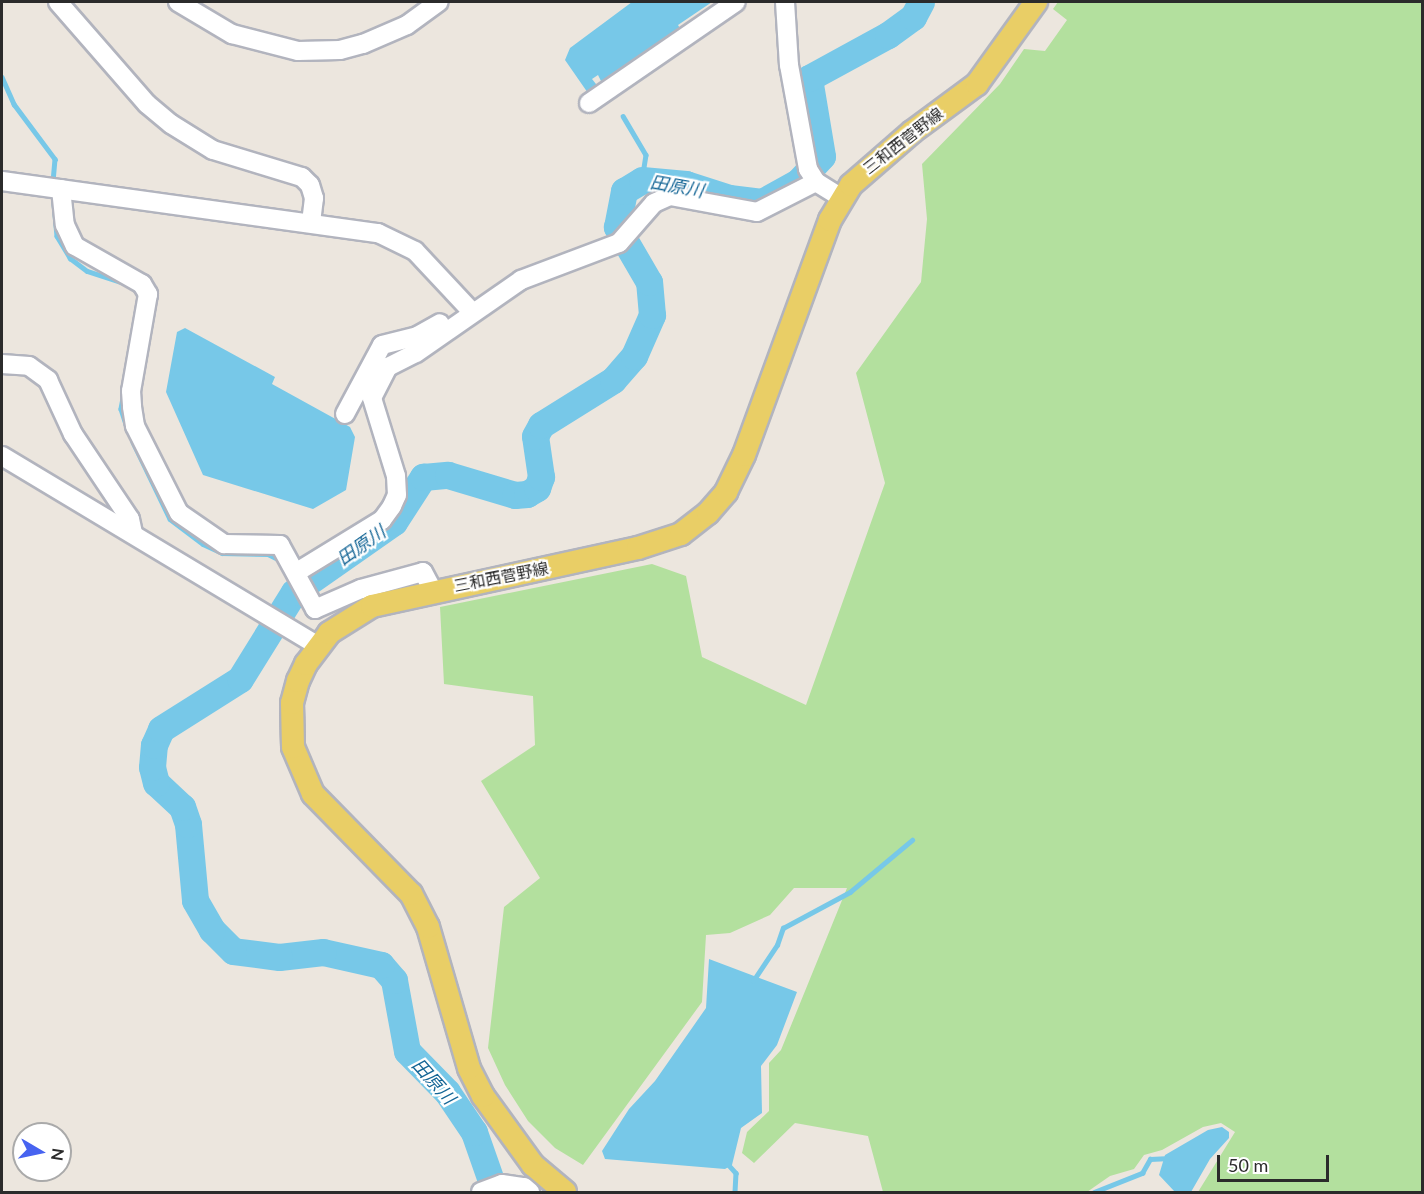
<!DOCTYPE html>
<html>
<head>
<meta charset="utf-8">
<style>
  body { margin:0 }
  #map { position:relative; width:1424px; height:1194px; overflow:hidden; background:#ece6de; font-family:Lato,"Noto Sans JP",sans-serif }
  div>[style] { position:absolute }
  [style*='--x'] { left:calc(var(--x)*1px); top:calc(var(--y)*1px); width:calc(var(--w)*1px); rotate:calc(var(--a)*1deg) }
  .green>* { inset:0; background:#b3e09e }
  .water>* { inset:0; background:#77c8e8 }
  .stream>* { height:4.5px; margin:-2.25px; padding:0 2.25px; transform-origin:2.25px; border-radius:2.25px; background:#77c8e8 }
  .river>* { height:27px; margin:-13.5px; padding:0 13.5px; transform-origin:13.5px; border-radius:13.5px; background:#77c8e8 }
  .roads { filter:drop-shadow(2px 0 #b2b4be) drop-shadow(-2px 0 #b2b4be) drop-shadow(0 2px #b2b4be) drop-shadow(0 -2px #b2b4be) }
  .minor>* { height:18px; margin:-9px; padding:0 9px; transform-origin:9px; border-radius:9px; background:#fff }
  .major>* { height:22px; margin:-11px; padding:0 11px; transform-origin:11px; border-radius:11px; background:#e9ce66 }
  span { translate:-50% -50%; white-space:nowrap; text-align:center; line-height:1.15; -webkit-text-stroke:4.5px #fff; paint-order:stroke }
  .street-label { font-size:16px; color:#2b2b2b }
  .water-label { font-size:18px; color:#156696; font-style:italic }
  .frame { position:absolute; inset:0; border:3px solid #2b2b2b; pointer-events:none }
  .north { position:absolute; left:12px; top:1122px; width:60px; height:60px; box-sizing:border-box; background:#fff; border:2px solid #aaa; border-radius:50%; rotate:99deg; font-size:16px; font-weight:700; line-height:24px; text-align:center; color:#2b2b2b }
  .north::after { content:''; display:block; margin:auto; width:21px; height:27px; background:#4763f0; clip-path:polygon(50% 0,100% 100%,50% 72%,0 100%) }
  .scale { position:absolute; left:1217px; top:1155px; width:112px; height:27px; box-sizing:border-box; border:3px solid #2b2b2b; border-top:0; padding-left:8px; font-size:18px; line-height:21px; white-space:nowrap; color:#2b2b2b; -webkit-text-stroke:4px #fff; paint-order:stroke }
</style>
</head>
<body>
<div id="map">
  <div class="green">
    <i style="clip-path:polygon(1058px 2px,1422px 2px,1422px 1192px,1198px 1192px,1235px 1132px,1221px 1123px,1203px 1127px,1162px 1150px,1144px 1155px,1134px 1169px,1110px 1176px,1087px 1192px,883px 1192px,868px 1136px,795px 1123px,754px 1163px,742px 1153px,747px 1132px,769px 1111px,769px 1063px,781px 1050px,847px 888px,794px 888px,770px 915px,730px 933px,706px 935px,702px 1002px,583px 1165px,555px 1148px,528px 1121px,505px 1085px,488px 1048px,504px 907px,540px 878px,481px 781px,535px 745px,533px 696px,444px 684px,440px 607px,652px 564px,686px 576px,702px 657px,806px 705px,885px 483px,856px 373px,921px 282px,927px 219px,922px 164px,1000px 84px,1024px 49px,1045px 51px,1067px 20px,1053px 9px)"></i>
  </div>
  <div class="water">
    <i style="clip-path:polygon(632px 2px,712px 2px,678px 25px,682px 32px,604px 87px,598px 75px,592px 79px,600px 89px,590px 96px,565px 60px,570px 48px)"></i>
    <i style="clip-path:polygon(185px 328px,275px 377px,272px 384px,350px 427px,355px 437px,346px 490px,313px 509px,203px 475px,166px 392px,177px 332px)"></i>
    <i style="clip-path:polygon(709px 959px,797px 992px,777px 1045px,761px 1066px,762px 1113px,741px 1128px,732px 1165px,725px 1169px,605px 1159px,602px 1151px,629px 1109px,655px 1081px,706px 1008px)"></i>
    <i style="clip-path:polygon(1222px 1127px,1229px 1132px,1229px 1138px,1210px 1159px,1191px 1192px,1175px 1192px,1159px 1175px,1165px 1155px,1208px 1130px)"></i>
  </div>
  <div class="stream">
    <i style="--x:2;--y:77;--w:30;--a:66"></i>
    <i style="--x:14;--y:104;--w:69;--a:53.3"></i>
    <i style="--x:55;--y:159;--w:25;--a:95"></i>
    <i style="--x:623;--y:116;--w:45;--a:59.5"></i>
    <i style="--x:646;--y:155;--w:25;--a:99"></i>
    <i style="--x:53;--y:193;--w:43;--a:84.7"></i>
    <i style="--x:57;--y:236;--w:26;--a:59"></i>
    <i style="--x:70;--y:258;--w:21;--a:37"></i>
    <i style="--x:87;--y:271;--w:39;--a:18"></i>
    <i style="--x:124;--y:393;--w:16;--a:101"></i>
    <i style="--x:121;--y:409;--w:20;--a:72"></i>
    <i style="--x:133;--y:442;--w:85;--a:64.3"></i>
    <i style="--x:170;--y:519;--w:41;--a:37.1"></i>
    <i style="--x:203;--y:544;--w:21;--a:25"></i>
    <i style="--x:222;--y:553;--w:46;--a:1.2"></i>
    <i style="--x:268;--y:554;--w:13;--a:27"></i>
    <i style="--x:753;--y:981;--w:43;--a:-56.3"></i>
    <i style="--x:777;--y:945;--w:18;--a:-71"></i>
    <i style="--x:783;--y:928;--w:76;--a:-28.2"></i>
    <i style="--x:850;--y:892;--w:81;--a:-40"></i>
    <i style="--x:726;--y:1162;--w:15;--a:48"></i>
    <i style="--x:736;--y:1173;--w:19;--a:93"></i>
    <i style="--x:1094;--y:1192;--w:52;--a:-21.6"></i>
    <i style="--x:1142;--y:1173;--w:16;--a:-60"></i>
    <i style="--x:1150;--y:1159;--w:20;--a:-3"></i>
  </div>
  <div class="river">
    <i style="--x:495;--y:1192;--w:64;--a:-109.3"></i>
    <i style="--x:474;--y:1132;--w:48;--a:-124"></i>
    <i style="--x:447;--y:1092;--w:57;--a:-134.3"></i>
    <i style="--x:407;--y:1051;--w:72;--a:-100.4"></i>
    <i style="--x:394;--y:980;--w:20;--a:-131"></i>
    <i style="--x:381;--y:965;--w:59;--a:-167.4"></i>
    <i style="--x:323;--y:952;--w:44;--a:173.5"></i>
    <i style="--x:279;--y:957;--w:46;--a:-172.6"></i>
    <i style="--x:233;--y:951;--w:30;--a:-135"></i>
    <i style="--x:212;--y:930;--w:34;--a:-120"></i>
    <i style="--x:195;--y:900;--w:76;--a:-95.3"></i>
    <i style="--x:188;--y:824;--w:18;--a:-109"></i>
    <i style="--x:182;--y:807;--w:35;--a:-137"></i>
    <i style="--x:156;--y:783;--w:16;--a:-104"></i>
    <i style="--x:152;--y:767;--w:22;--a:-85"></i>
    <i style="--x:154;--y:745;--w:17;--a:-66"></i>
    <i style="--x:161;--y:729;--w:93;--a:-32.3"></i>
    <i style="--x:240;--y:679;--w:102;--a:-58.2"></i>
    <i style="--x:294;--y:592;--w:122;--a:-35"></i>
    <i style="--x:394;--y:522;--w:54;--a:-57.2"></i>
    <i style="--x:423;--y:477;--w:25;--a:-5"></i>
    <i style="--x:448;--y:475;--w:70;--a:16.6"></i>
    <i style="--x:515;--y:495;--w:12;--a:-5"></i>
    <i style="--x:527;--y:494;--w:12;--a:-31"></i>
    <i style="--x:537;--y:488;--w:12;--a:-70"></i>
    <i style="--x:541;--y:477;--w:41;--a:-98.3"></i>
    <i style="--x:535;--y:436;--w:13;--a:-61"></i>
    <i style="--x:541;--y:425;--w:85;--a:-32"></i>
    <i style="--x:613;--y:380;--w:32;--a:-49"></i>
    <i style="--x:634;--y:356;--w:45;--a:-66.3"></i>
    <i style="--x:652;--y:315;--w:33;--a:-95"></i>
    <i style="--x:649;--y:282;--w:64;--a:-120.2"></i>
    <i style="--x:617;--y:227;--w:37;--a:-79"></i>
    <i style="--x:624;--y:191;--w:21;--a:-31"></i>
    <i style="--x:642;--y:180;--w:44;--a:5.2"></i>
    <i style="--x:686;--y:184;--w:45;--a:18"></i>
    <i style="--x:729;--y:198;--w:33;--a:7"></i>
    <i style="--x:762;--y:202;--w:41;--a:-29.1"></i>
    <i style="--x:798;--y:182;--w:35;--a:-47"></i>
    <i style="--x:822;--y:156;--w:79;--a:-99.5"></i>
    <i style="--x:809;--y:78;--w:90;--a:-28.6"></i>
    <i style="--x:888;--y:35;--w:31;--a:-36"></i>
    <i style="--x:913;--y:17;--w:17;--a:-62"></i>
  </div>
  <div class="roads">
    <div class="minor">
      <i style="--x:58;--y:2;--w:135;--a:48.9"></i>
      <i style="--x:147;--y:104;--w:31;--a:40"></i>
      <i style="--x:171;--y:124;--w:49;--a:31.8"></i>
      <i style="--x:213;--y:150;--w:93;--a:16.9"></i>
      <i style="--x:302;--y:177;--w:11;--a:45"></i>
      <i style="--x:310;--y:185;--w:14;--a:73"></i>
      <i style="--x:314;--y:198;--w:25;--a:97"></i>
      <i style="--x:178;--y:2;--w:63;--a:30.7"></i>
      <i style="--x:232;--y:34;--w:68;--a:14.4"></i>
      <i style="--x:298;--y:51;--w:42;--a:-1.4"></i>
      <i style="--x:340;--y:50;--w:24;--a:-15"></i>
      <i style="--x:363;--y:44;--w:48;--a:-23.4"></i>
      <i style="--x:407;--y:25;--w:39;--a:-36"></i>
      <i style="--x:785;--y:2;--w:63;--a:86.4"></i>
      <i style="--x:789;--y:65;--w:106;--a:79.6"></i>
      <i style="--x:808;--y:169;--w:15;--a:58"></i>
      <i style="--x:816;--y:182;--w:32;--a:32"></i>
      <i style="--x:589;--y:103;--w:178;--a:-34.5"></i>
      <i style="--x:2;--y:181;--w:380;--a:7.9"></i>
      <i style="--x:378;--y:233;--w:41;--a:25.9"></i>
      <i style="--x:415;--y:251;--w:83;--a:46.9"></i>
      <i style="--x:61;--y:189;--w:36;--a:84"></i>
      <i style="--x:65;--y:225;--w:23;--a:65"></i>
      <i style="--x:75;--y:246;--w:77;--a:29.6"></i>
      <i style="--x:142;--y:284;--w:12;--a:59"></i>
      <i style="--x:148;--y:294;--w:98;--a:99.9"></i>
      <i style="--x:131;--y:391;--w:16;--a:86"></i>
      <i style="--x:132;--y:407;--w:19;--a:81"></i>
      <i style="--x:135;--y:426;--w:97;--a:63.2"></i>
      <i style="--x:179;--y:513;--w:55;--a:34.6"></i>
      <i style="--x:224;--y:544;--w:56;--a:1"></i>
      <i style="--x:280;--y:545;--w:73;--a:61.3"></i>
      <i style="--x:315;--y:609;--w:50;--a:-23.5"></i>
      <i style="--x:361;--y:589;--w:64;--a:-15.3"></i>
      <i style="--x:423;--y:572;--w:21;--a:62"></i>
      <i style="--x:2;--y:364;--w:27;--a:4"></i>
      <i style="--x:29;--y:366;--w:24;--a:36"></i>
      <i style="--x:48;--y:380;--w:60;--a:65.2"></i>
      <i style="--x:73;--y:434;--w:102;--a:56.2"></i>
      <i style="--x:130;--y:519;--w:14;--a:78"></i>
      <i style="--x:345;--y:414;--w:78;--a:-61.8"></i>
      <i style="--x:382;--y:345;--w:36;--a:-14"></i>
      <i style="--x:417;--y:336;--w:26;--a:-29"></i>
      <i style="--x:2;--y:456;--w:369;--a:31"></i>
      <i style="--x:297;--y:572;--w:100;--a:-31.5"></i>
      <i style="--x:382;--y:520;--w:17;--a:-54"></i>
      <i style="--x:392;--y:506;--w:12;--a:-66"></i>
      <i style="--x:397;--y:495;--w:19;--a:-93"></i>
      <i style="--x:396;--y:476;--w:82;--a:-107.1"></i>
      <i style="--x:372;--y:398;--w:35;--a:-63"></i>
      <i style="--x:388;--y:367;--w:31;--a:-27"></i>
      <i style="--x:416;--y:353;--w:128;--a:-34.8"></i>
      <i style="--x:521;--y:280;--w:105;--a:-20.7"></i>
      <i style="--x:619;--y:243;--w:53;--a:-48.8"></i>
      <i style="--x:654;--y:203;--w:17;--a:-24"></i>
      <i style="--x:670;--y:196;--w:88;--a:10.4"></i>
      <i style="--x:757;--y:212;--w:66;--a:-27"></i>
      <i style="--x:481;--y:1192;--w:22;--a:-21"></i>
      <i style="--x:502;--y:1184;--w:22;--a:8"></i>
      <i style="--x:524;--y:1187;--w:8;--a:40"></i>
    </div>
    <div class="major">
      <i style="--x:565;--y:1192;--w:42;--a:-139.8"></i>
      <i style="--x:533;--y:1165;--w:85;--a:-125.9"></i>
      <i style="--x:483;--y:1096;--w:31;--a:-117"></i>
      <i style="--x:469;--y:1068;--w:147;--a:-106.2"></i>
      <i style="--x:428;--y:927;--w:37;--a:-117"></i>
      <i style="--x:411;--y:894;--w:140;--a:-134.4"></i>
      <i style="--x:313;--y:794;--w:51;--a:-113.1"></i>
      <i style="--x:293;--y:747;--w:44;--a:-91.3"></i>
      <i style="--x:292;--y:703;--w:23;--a:-75"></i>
      <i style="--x:298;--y:681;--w:19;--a:-65"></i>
      <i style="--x:306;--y:664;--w:39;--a:-53"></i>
      <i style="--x:329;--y:633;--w:51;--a:-32.1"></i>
      <i style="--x:372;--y:606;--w:272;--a:-12.3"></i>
      <i style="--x:638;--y:548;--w:45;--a:-18"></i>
      <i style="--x:681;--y:534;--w:34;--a:-38"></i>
      <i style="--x:708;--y:513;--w:28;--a:-49"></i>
      <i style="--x:726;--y:492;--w:41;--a:-64.1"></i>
      <i style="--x:744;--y:455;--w:250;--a:-69.9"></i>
      <i style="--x:830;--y:220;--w:41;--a:-59"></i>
      <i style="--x:851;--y:185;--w:81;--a:-41"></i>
      <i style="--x:912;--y:132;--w:81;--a:-36.4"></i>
      <i style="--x:977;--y:84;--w:101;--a:-54.3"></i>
    </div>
  </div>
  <div class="street-label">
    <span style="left:903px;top:141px;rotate:-38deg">三和西菅野線</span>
    <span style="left:501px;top:577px;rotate:-11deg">三和西菅野線</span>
  </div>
  <div class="water-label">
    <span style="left:677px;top:186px;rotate:10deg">田原川</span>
    <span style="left:361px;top:545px;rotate:-35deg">田原川</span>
    <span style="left:434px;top:1081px;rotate:48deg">田原川</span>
  </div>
  <div class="frame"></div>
  <div class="north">N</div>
  <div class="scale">50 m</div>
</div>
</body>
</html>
